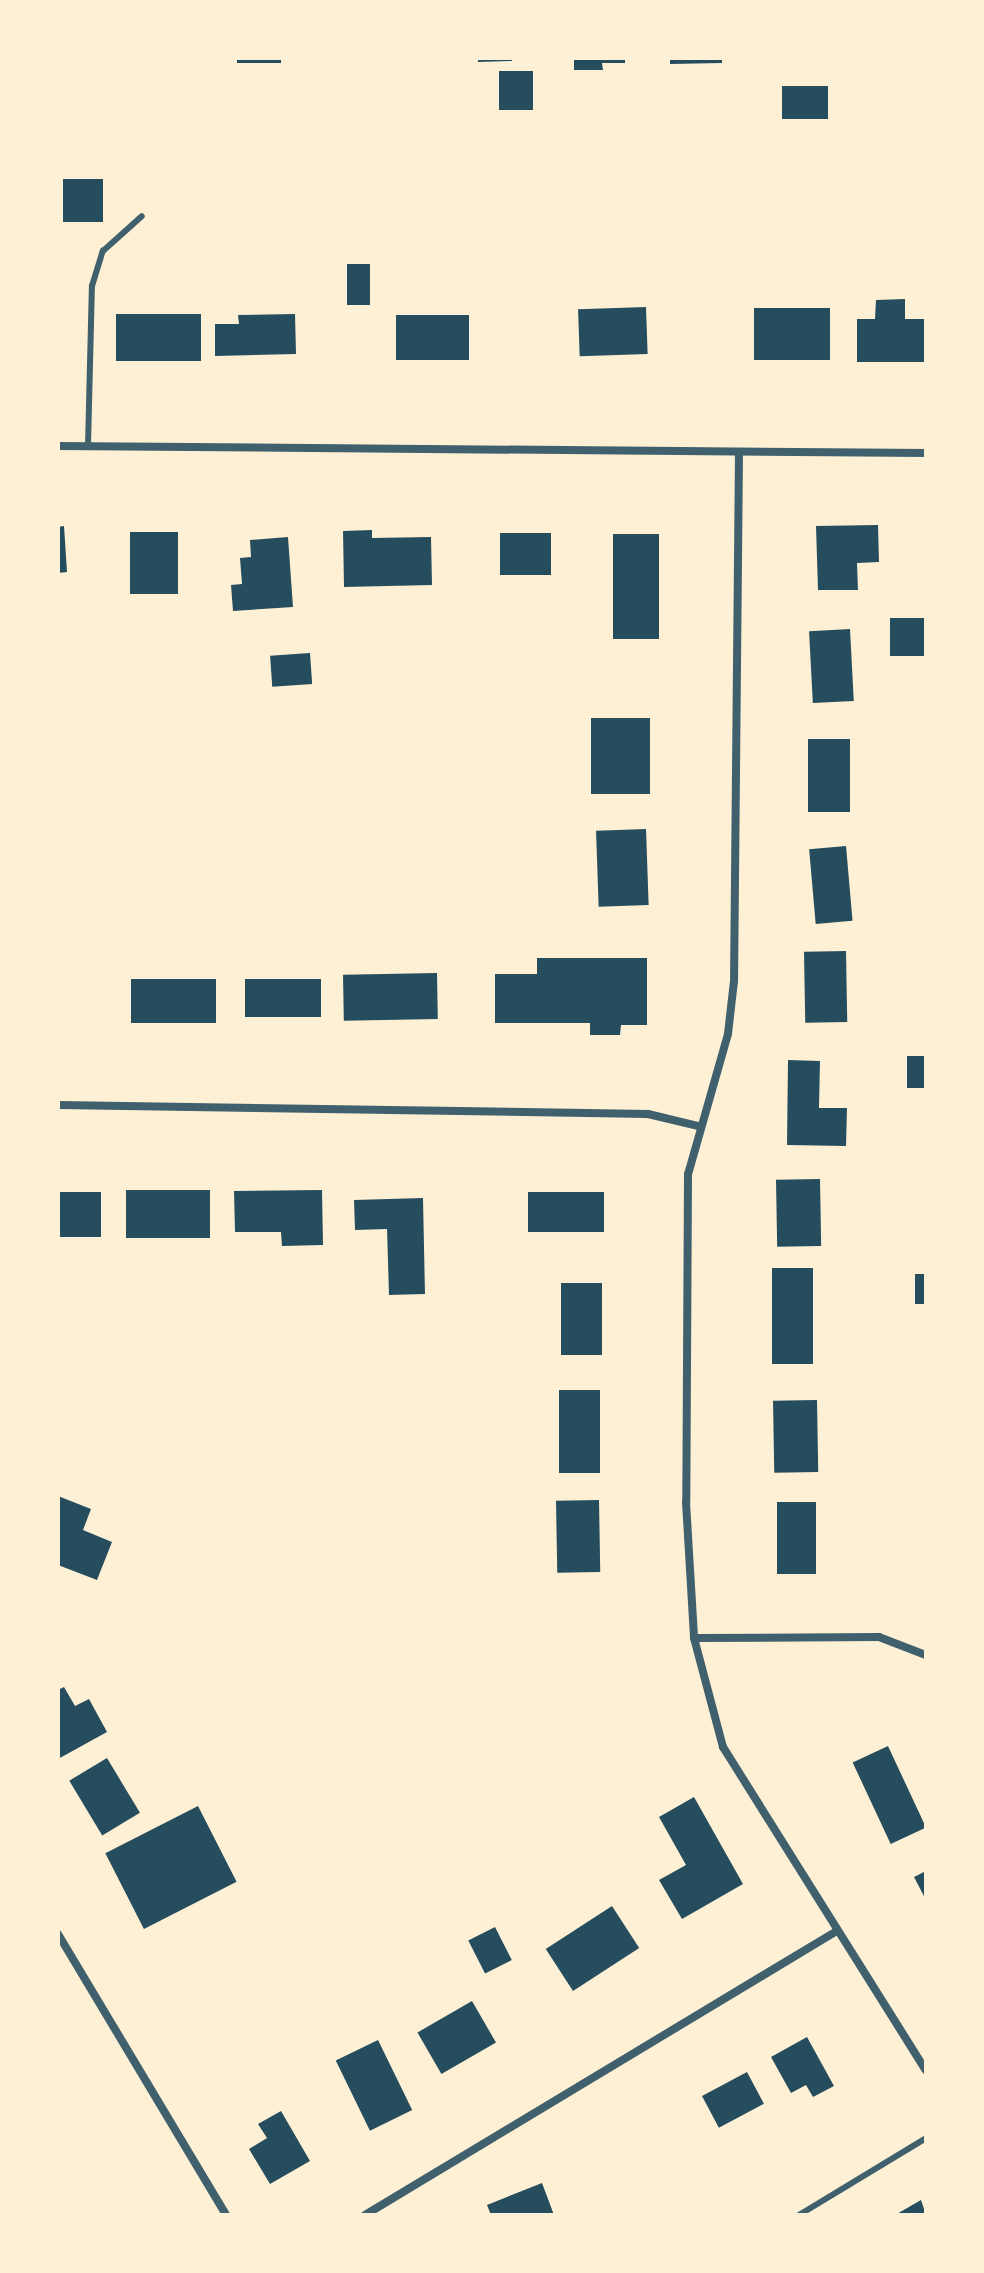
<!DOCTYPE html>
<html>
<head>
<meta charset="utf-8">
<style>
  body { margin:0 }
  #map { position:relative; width:984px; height:2273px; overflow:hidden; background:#fdf0d5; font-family:Inter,sans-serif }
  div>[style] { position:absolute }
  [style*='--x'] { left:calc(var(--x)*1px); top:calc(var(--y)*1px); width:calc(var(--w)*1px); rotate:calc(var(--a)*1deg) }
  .building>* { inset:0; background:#264d5e; transform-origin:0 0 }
  .service>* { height:6px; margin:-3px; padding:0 3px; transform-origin:3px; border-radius:3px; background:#3f606c }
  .minor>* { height:8px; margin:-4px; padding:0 4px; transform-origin:4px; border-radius:4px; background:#3f606c }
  span { translate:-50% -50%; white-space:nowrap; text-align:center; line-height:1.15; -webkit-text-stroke:6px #fdf0d5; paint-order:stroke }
  .frame { position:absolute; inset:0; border:60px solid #fdf0d5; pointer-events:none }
</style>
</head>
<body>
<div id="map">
  <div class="building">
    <i style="left:237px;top:58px;width:44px;height:5px"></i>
    <i style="clip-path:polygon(478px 58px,512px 58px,512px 61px,478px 62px)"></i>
    <i style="clip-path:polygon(574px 58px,625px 58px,625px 63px,602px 63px,603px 70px,574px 70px)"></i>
    <i style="clip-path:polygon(670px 58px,722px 58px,722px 63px,670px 64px)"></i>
    <i style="left:499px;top:71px;width:34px;height:39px"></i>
    <i style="left:782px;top:86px;width:46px;height:33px"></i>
    <i style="left:103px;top:179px;width:43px;height:40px;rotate:90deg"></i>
    <i style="left:347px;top:264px;width:23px;height:41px"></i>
    <i style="clip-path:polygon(905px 299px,905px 319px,926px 319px,926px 362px,857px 362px,857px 319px,875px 319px,876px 300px)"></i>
    <i style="left:646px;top:307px;width:47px;height:68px;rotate:88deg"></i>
    <i style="left:754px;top:308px;width:76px;height:52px"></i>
    <i style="left:201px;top:314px;width:47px;height:85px;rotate:90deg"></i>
    <i style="clip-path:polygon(295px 314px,296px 354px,215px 356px,215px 324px,239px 324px,238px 315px)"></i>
    <i style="left:396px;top:315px;width:73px;height:45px"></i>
    <i style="clip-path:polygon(878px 525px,879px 562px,857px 563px,858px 590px,818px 590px,816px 526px)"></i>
    <i style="clip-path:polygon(64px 526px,67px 572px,58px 573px,58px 527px)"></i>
    <i style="clip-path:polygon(372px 530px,372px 538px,431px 537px,432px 585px,344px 587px,343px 531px)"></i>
    <i style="left:130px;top:532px;width:48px;height:62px"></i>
    <i style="left:551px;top:533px;width:42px;height:51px;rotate:90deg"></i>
    <i style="left:613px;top:534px;width:46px;height:105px"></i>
    <i style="clip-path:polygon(288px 537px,293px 607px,233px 611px,231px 585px,242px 584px,240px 558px,251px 557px,250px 540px)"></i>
    <i style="left:926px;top:618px;width:38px;height:36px;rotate:90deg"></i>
    <i style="left:850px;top:629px;width:72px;height:41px;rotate:87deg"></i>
    <i style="left:310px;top:653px;width:31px;height:40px;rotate:86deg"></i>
    <i style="left:591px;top:718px;width:59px;height:76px"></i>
    <i style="left:808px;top:739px;width:42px;height:73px"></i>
    <i style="left:646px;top:829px;width:76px;height:50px;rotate:88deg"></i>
    <i style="left:846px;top:846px;width:75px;height:37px;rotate:85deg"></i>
    <i style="left:846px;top:951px;width:71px;height:42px;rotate:89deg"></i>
    <i style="clip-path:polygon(537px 958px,647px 958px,647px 1025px,621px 1025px,620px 1035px,590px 1035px,590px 1023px,495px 1023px,495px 974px,537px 974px)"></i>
    <i style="left:437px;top:973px;width:46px;height:94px;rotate:89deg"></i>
    <i style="left:216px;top:979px;width:44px;height:85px;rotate:90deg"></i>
    <i style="left:321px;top:979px;width:38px;height:76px;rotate:90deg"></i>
    <i style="left:907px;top:1056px;width:19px;height:32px"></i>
    <i style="clip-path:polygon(788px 1060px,820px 1061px,819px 1108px,847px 1108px,846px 1146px,787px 1145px)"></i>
    <i style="left:820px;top:1179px;width:67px;height:44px;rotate:89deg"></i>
    <i style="left:210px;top:1190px;width:48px;height:84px;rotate:90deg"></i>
    <i style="clip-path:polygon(322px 1190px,323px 1245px,282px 1246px,281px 1232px,235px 1232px,234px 1191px)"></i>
    <i style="left:58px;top:1192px;width:43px;height:45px"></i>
    <i style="left:604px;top:1192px;width:40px;height:76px;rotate:90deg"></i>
    <i style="clip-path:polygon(423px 1198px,425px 1294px,389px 1295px,387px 1229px,355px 1230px,354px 1200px)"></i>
    <i style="left:772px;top:1268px;width:41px;height:96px"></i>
    <i style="left:915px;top:1274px;width:11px;height:30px"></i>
    <i style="left:561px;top:1283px;width:41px;height:72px"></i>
    <i style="left:559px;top:1390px;width:41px;height:83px"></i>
    <i style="left:817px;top:1400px;width:72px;height:44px;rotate:89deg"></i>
    <i style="clip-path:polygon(58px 1496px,91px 1509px,83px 1530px,112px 1542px,97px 1580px,58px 1565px)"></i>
    <i style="left:599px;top:1500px;width:72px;height:43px;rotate:89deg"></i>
    <i style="left:777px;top:1502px;width:39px;height:72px"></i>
    <i style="clip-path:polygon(64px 1687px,75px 1706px,89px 1699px,107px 1732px,58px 1759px,58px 1690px)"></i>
    <i style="left:888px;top:1746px;width:90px;height:39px;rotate:65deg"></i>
    <i style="left:107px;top:1758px;width:64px;height:44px;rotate:59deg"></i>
    <i style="clip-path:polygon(694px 1797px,743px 1884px,682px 1919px,659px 1880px,686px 1865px,659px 1817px)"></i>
    <i style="left:198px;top:1806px;width:85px;height:104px;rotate:63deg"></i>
    <i style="clip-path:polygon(926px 1871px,926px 1900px,914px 1877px)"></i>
    <i style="left:612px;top:1906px;width:50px;height:79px;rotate:57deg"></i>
    <i style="left:495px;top:1927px;width:37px;height:30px;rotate:63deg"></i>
    <i style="left:472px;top:2001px;width:48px;height:63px;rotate:60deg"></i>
    <i style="clip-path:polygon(807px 2037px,834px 2086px,813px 2097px,806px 2085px,791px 2093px,771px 2057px)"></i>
    <i style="left:378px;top:2040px;width:78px;height:47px;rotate:64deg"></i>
    <i style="left:747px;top:2072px;width:36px;height:51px;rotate:62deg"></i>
    <i style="clip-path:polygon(281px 2111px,310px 2161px,270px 2184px,249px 2149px,267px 2138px,258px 2124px)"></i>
    <i style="clip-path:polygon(542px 2183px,554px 2215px,491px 2215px,487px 2205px)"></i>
    <i style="clip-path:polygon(921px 2200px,926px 2215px,895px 2215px)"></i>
  </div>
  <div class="service">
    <i style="--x:88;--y:446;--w:160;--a:-88.6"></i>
    <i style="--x:92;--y:286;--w:37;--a:-73"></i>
    <i style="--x:103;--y:251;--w:52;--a:-41.9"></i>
    <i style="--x:799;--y:2215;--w:149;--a:-31.2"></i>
  </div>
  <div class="minor">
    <i style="--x:58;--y:446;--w:868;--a:0.46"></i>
    <i style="--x:739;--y:453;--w:528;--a:90.54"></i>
    <i style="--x:734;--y:981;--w:53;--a:96.5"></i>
    <i style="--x:728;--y:1034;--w:146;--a:105.9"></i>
    <i style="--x:688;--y:1174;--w:328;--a:90.3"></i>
    <i style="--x:686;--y:1502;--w:136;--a:86.6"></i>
    <i style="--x:694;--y:1638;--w:113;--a:75.1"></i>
    <i style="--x:723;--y:1747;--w:381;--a:57.9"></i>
    <i style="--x:58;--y:1105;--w:590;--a:0.87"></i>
    <i style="--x:648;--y:1114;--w:51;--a:13.5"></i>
    <i style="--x:694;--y:1638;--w:185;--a:-0.3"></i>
    <i style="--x:879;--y:1637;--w:50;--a:21"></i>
    <i style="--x:58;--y:1934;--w:327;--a:59.1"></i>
    <i style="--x:365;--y:2215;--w:549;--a:-31.05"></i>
  </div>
  <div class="frame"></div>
</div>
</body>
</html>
